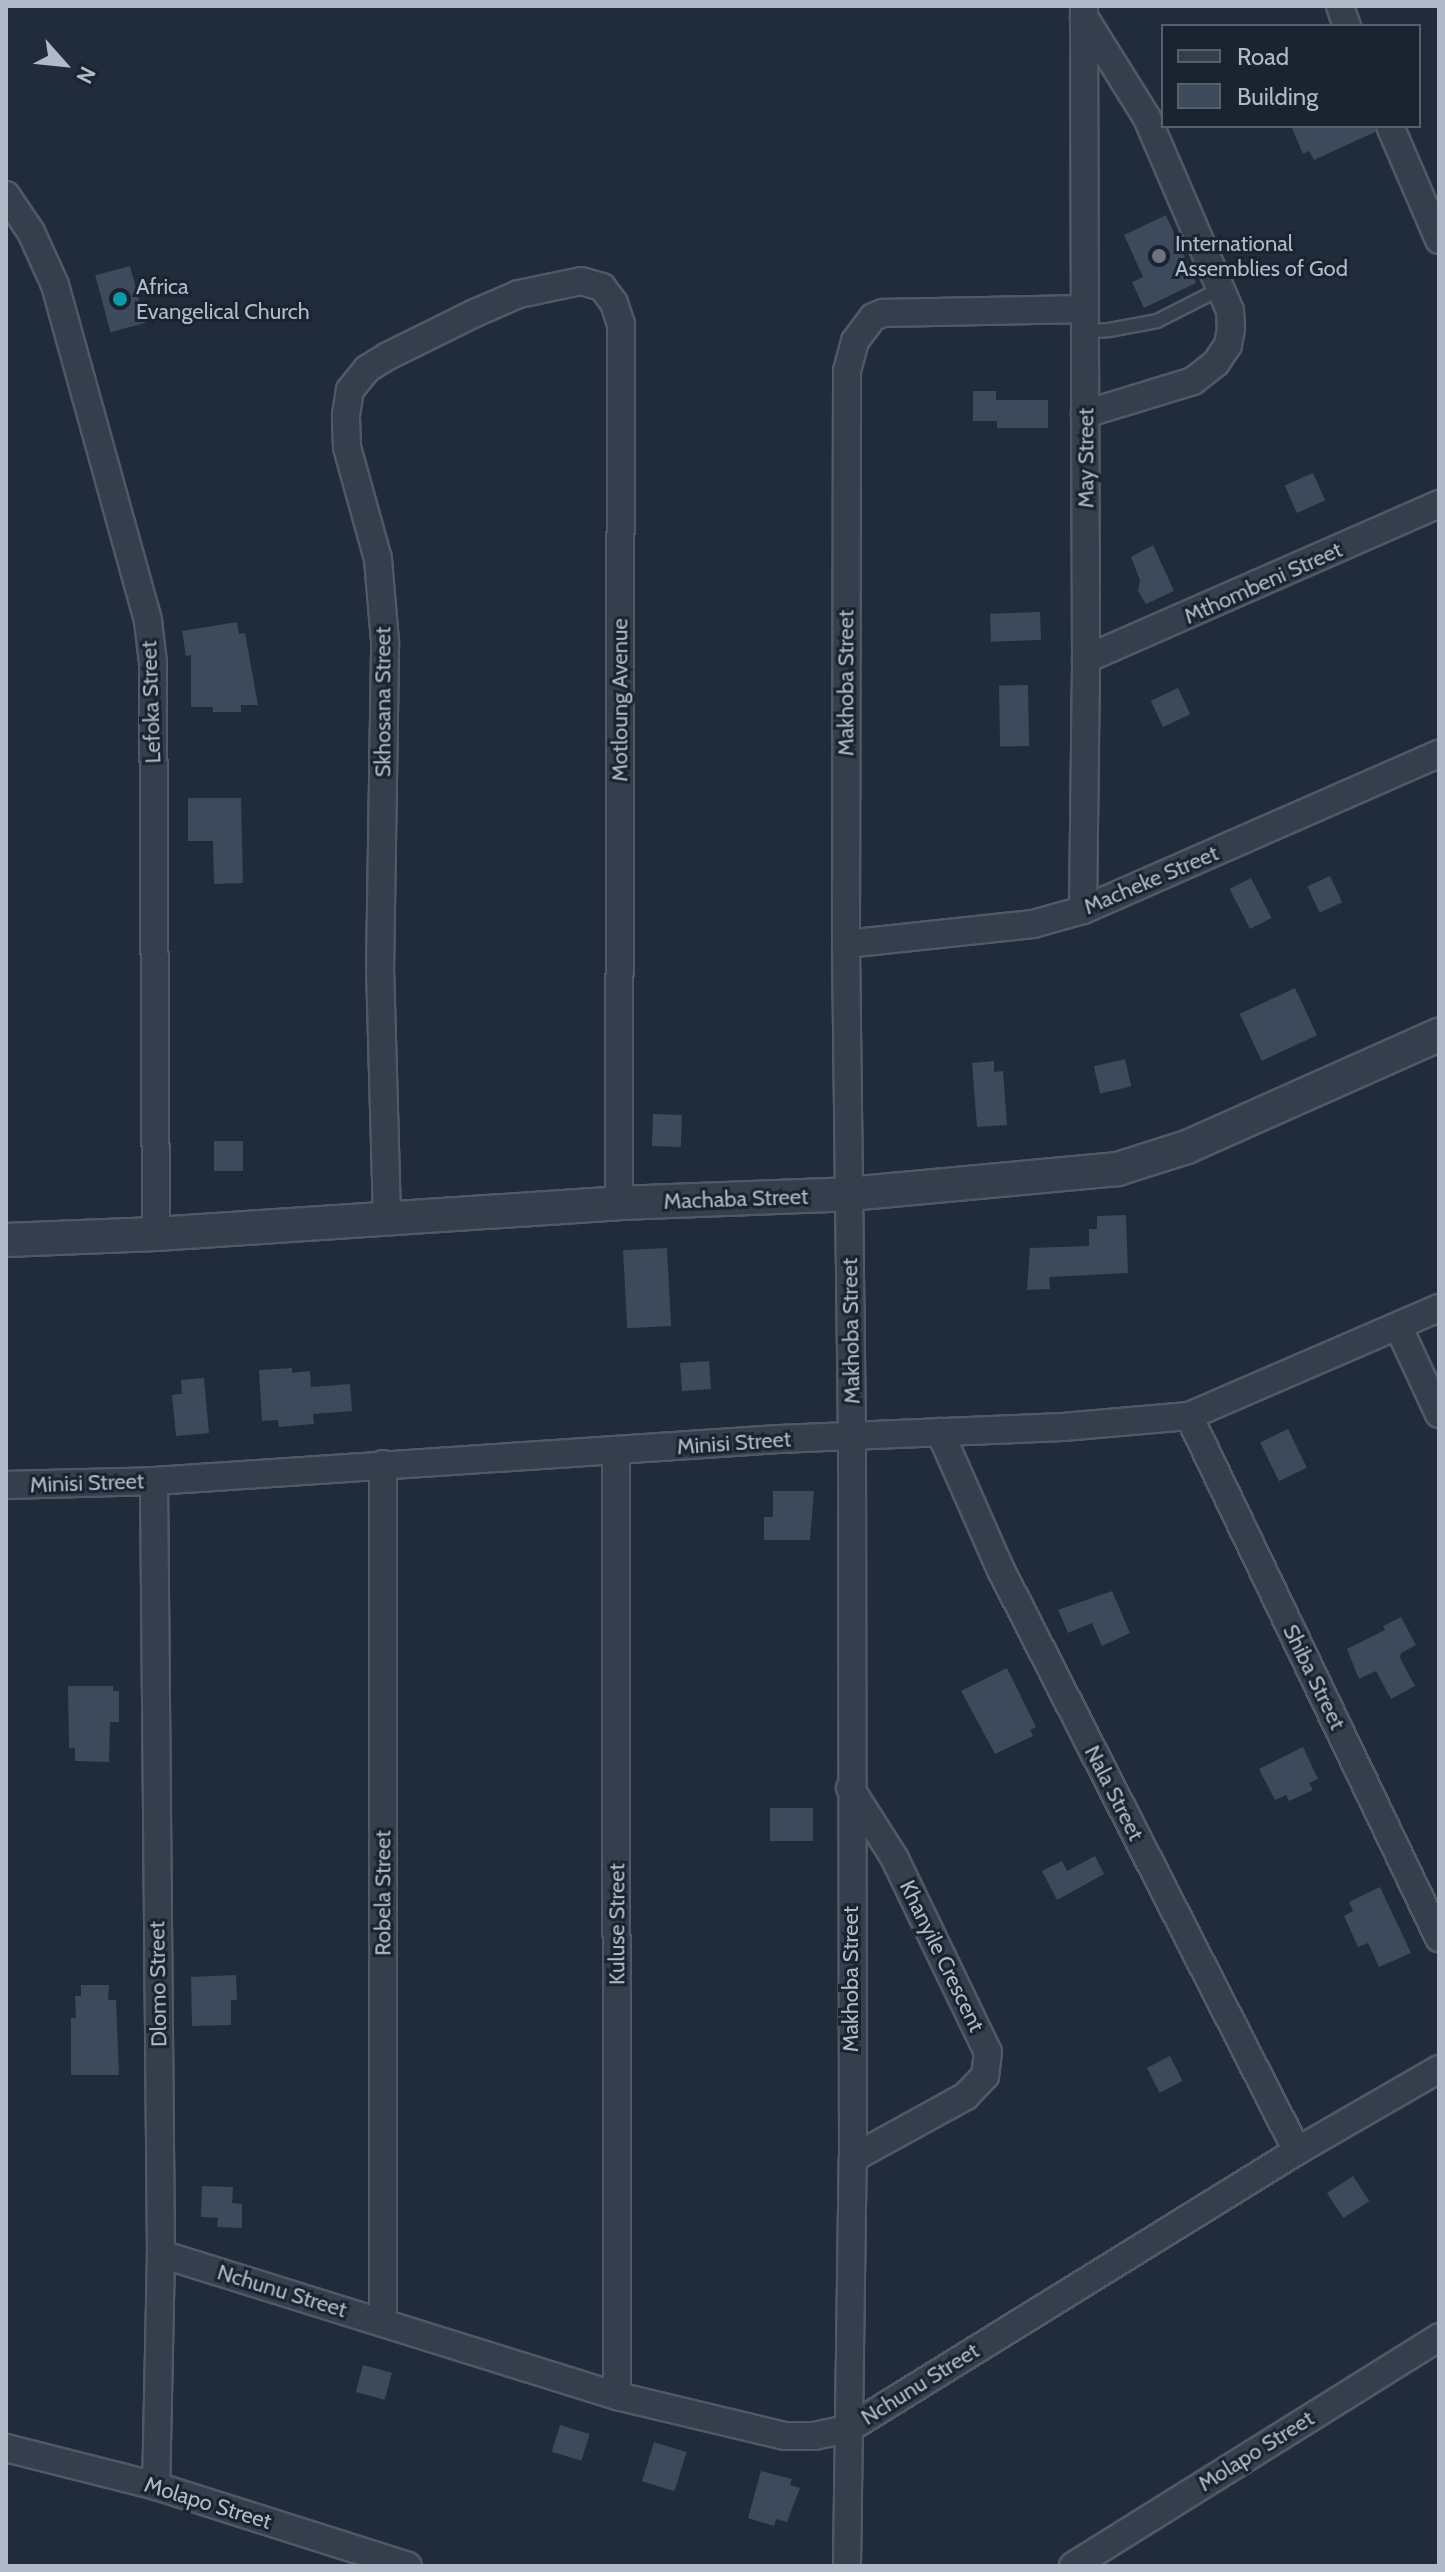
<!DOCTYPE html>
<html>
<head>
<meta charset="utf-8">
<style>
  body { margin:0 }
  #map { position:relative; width:1445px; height:2572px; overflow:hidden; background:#202c3c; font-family:Cabin,sans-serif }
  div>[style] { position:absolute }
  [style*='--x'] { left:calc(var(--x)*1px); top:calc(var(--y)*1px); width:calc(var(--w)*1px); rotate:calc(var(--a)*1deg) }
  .building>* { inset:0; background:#3c4a5b; transform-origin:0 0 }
  .roads { filter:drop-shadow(2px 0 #4f5966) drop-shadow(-2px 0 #4f5966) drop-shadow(0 2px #4f5966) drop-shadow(0 -2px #4f5966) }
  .service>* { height:12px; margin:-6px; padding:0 6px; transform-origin:6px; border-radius:6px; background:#343e4c }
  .minor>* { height:26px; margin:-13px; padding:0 13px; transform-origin:13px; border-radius:13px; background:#343e4c }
  .tertiary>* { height:32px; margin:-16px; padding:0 16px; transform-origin:16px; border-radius:16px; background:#343e4c }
  .dots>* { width:22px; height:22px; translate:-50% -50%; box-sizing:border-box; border:4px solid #1a2330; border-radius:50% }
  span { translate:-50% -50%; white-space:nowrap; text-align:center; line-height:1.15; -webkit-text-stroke:6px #1a2330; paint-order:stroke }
  .poi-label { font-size:22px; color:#afb9c8 }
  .left { translate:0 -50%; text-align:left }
  .street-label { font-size:22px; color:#afb9c8 }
  .frame { position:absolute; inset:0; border:8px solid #afb9c8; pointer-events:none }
  .legend { position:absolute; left:1161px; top:24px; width:260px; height:104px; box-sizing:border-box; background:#1a2330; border:2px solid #565f6d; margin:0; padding:10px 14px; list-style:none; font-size:24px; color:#afb9c8 }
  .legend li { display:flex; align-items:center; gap:16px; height:40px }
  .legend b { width:40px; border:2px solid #565f6d }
  .north { position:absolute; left:24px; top:24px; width:80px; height:80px; -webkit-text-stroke:6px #1a2330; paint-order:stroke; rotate:117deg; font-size:22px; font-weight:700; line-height:32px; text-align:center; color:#afb9c8 }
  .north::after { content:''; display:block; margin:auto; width:28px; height:36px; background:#afb9c8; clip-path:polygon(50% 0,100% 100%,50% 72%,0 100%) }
</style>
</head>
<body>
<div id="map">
  <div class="building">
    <i style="clip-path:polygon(1291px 126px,1374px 126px,1375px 132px,1314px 160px,1309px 151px,1303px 154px)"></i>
    <i style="clip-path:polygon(1166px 215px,1196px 283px,1144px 308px,1132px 282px,1143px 277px,1124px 235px)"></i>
    <i style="left:130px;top:266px;width:59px;height:36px;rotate:75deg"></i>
    <i style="clip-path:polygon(973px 391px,996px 391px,996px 400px,1048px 400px,1048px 428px,997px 428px,997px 421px,973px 421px)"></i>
    <i style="left:1313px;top:473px;width:30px;height:31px;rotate:66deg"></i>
    <i style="clip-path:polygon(1153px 545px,1174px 591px,1146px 604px,1138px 591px,1140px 580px,1131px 557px)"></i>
    <i style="left:1040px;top:612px;width:28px;height:50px;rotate:88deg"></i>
    <i style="clip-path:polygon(237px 622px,239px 634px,245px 633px,258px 705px,241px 705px,241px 712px,213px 712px,213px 707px,191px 707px,191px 655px,186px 656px,182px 631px)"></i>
    <i style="left:1028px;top:685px;width:61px;height:29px;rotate:89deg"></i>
    <i style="left:1178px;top:688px;width:29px;height:30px;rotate:65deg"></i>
    <i style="clip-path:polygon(188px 798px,241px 798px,243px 883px,214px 884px,213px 841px,188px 841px)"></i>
    <i style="left:1330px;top:876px;width:29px;height:25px;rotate:65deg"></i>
    <i style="left:1251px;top:878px;width:45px;height:24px;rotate:63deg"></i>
    <i style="left:1295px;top:988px;width:52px;height:61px;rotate:65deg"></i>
    <i style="left:1125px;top:1059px;width:28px;height:32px;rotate:77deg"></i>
    <i style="clip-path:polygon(994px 1061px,994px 1072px,1003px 1071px,1007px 1125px,977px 1127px,972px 1063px)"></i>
    <i style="left:653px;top:1114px;width:29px;height:32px;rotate:2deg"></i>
    <i style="left:214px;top:1141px;width:29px;height:30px"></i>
    <i style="clip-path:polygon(1126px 1215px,1128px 1273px,1049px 1277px,1050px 1289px,1027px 1290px,1030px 1248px,1089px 1246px,1089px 1229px,1097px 1229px,1097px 1216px)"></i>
    <i style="left:667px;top:1248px;width:78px;height:44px;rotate:87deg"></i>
    <i style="left:709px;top:1361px;width:28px;height:29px;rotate:86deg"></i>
    <i style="clip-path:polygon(292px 1368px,292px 1373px,310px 1371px,311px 1387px,350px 1384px,352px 1411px,313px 1414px,314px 1424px,279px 1427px,278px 1420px,262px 1421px,259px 1370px)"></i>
    <i style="clip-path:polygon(204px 1378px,209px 1433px,176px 1436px,172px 1395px,182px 1394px,181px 1380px)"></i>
    <i style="left:1288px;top:1429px;width:43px;height:31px;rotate:64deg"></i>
    <i style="clip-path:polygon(773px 1491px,814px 1491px,810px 1540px,764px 1540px,764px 1517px,773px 1517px)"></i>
    <i style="clip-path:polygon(1112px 1591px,1130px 1633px,1102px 1646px,1092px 1623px,1068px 1633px,1058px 1610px)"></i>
    <i style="clip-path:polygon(1401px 1617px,1416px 1645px,1401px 1653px,1400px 1658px,1415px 1686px,1391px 1699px,1376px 1671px,1359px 1679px,1347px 1649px,1385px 1630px,1383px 1626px)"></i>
    <i style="clip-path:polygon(1007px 1668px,1036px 1727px,1030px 1730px,1033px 1736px,995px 1754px,961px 1691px)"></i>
    <i style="clip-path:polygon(68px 1686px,113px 1686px,113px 1691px,119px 1691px,119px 1722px,110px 1722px,109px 1762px,75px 1761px,75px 1748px,69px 1748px)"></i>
    <i style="clip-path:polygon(1303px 1747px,1318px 1779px,1309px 1783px,1313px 1790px,1289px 1801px,1286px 1795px,1275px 1800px,1259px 1769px)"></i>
    <i style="left:770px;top:1808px;width:43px;height:33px"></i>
    <i style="clip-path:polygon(1095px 1856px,1104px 1874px,1057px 1900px,1042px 1871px,1062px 1861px,1067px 1871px)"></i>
    <i style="clip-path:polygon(1380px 1887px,1411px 1953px,1379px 1967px,1368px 1943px,1358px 1947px,1344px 1916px,1353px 1911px,1349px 1902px)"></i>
    <i style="clip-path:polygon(236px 1975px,237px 2000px,231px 2000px,231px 2025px,192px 2026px,191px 1977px)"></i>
    <i style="clip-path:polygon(81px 1985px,109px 1985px,108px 2000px,116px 2000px,119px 2075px,71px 2075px,71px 2018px,76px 2018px,75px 1996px,81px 1996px)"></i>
    <i style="left:1170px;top:2056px;width:28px;height:26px;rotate:63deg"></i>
    <i style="left:1353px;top:2176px;width:30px;height:31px;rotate:57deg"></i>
    <i style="clip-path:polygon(202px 2186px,233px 2187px,232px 2203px,242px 2204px,242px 2228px,217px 2227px,218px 2218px,201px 2217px)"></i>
    <i style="left:363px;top:2365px;width:30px;height:28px;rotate:15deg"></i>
    <i style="left:560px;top:2425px;width:31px;height:28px;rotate:17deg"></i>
    <i style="left:654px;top:2442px;width:34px;height:41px;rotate:17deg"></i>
    <i style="clip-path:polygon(761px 2471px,792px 2479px,790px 2485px,800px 2488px,787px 2522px,776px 2519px,774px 2526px,748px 2518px)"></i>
  </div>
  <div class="roads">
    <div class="service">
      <i style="--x:1085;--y:331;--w:24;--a:-2"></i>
      <i style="--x:1109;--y:330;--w:49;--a:-10.6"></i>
      <i style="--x:1157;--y:321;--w:71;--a:-26.9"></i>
    </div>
    <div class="minor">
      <i style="--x:1340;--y:6;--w:21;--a:71"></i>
      <i style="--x:1084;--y:17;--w:119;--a:58"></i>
      <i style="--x:1147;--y:118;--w:210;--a:66.7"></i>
      <i style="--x:1230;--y:311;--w:18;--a:87"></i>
      <i style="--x:1231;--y:329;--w:16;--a:101"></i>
      <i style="--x:1228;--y:345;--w:22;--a:124"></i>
      <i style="--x:1216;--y:363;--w:29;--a:142"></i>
      <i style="--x:1193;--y:381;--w:113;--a:163"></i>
      <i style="--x:1390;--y:126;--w:124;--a:66.7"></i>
      <i style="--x:6;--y:195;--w:45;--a:56"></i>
      <i style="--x:31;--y:232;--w:58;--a:65.6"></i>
      <i style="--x:55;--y:285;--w:349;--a:74.5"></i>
      <i style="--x:148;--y:621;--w:42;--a:83.2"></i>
      <i style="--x:153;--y:663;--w:571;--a:89.7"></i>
      <i style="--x:1086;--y:659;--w:386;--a:-23.7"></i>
      <i style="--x:1083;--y:910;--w:251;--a:-89.3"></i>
      <i style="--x:1086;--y:659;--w:653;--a:-90.18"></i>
      <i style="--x:846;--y:944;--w:188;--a:-6.1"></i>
      <i style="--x:1033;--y:924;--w:52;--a:-15.6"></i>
      <i style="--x:1083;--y:910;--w:389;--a:-23.7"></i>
      <i style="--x:387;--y:1217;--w:246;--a:-91.6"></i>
      <i style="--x:380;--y:971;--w:330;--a:-89.1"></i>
      <i style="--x:385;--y:641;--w:82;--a:-94.9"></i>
      <i style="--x:378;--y:559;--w:116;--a:-105.5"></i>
      <i style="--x:347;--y:447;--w:32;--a:-92"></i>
      <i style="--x:346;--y:415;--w:25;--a:-81"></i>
      <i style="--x:350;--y:390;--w:27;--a:-51"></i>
      <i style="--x:367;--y:369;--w:25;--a:-32"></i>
      <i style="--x:388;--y:356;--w:97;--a:-26.3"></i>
      <i style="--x:475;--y:313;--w:48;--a:-23.4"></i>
      <i style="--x:519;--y:294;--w:63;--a:-11.8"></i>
      <i style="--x:581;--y:281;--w:22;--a:16"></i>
      <i style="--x:602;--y:287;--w:20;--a:53"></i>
      <i style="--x:614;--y:303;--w:22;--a:72"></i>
      <i style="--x:621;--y:324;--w:879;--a:90.13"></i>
      <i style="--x:1398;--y:1326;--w:97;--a:65"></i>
      <i style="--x:1189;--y:1416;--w:579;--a:64.41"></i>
      <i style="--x:940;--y:1432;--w:151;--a:66.2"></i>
      <i style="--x:1001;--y:1570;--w:652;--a:63"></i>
      <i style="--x:616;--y:1452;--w:944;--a:89.94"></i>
      <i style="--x:383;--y:1464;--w:858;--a:90"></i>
      <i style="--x:154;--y:1481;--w:773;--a:89.48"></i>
      <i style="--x:161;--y:2254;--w:232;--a:91.2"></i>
      <i style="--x:6;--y:1485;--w:148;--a:-1.5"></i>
      <i style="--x:154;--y:1481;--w:626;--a:-3.84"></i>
      <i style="--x:779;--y:1439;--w:284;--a:-2.4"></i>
      <i style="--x:1063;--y:1427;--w:126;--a:-5"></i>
      <i style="--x:1189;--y:1416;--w:272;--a:-23.4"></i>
      <i style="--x:850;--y:1788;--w:82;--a:57.5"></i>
      <i style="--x:894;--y:1857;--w:216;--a:64.3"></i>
      <i style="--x:988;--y:2052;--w:24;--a:97"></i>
      <i style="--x:985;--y:2076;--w:28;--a:134"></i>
      <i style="--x:966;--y:2096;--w:129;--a:151.2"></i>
      <i style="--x:161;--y:2254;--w:478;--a:17.3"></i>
      <i style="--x:617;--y:2396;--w:173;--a:13.4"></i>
      <i style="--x:785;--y:2436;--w:29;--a:0"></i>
      <i style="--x:814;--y:2436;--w:35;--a:-12"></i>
      <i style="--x:848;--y:2429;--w:528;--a:-31.76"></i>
      <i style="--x:1297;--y:2151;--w:164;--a:-30"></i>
      <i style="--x:6;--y:2448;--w:155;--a:14.2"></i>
      <i style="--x:156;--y:2486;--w:264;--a:17.6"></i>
      <i style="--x:847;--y:2566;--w:408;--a:-89.2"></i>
      <i style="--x:853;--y:2158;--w:722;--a:-90.08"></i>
      <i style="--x:852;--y:1436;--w:492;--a:-90.7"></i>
      <i style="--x:846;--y:944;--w:573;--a:-89.9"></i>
      <i style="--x:847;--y:371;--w:31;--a:-75"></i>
      <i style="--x:855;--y:341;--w:30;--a:-53"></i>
      <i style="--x:873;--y:317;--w:11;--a:-22"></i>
      <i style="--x:883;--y:313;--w:202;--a:-1.1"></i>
      <i style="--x:1073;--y:2566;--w:432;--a:-32"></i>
    </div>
    <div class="tertiary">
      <i style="--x:6;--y:1240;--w:150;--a:-2.3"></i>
      <i style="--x:156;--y:1234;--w:464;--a:-3.8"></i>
      <i style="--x:619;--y:1203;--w:230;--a:-2.2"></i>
      <i style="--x:849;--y:1194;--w:270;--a:-5.3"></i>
      <i style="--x:1118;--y:1169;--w:72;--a:-17.7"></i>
      <i style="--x:1187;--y:1147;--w:276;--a:-24"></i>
    </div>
  </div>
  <div class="dots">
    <i style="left:1159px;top:256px;background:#6b7280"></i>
    <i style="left:120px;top:299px;background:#0f9aa8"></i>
  </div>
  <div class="poi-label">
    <span class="left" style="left:1175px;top:256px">International<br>Assemblies of God</span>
    <span class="left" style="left:136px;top:299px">Africa<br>Evangelical Church</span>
  </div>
  <div class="street-label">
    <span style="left:1086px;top:458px;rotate:-90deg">May Street</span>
    <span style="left:1263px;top:583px;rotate:-24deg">Mthombeni Street</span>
    <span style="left:846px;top:683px;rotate:-90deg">Makhoba Street</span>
    <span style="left:620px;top:700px;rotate:-90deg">Motloung Avenue</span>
    <span style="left:151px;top:702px;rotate:-92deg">Lefoka Street</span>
    <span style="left:383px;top:702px;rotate:-90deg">Skhosana Street</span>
    <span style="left:1151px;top:880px;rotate:-23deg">Macheke Street</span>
    <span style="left:736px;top:1199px;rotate:-2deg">Machaba Street</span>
    <span style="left:851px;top:1331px;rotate:-91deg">Makhoba Street</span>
    <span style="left:734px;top:1443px;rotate:-4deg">Minisi Street</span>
    <span style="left:87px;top:1483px;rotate:-2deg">Minisi Street</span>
    <span style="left:1314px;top:1677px;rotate:64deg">Shiba Street</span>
    <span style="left:1114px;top:1793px;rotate:63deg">Nala Street</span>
    <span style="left:383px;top:1893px;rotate:-90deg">Robela Street</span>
    <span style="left:617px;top:1924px;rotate:-90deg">Kuluse Street</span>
    <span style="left:942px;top:1956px;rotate:64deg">Khanyile Crescent</span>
    <span style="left:851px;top:1979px;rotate:-90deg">Makhoba Street</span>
    <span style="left:158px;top:1984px;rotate:-91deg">Dlomo Street</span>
    <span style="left:282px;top:2291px;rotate:17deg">Nchunu Street</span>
    <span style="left:920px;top:2384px;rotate:-32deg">Nchunu Street</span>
    <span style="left:1256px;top:2451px;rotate:-32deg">Molapo Street</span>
    <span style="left:208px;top:2503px;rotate:17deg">Molapo Street</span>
  </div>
  <div class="frame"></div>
  <ul class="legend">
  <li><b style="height:10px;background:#343e4c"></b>Road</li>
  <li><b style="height:22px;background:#3c4a5b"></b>Building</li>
  </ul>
  <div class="north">N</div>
</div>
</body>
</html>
